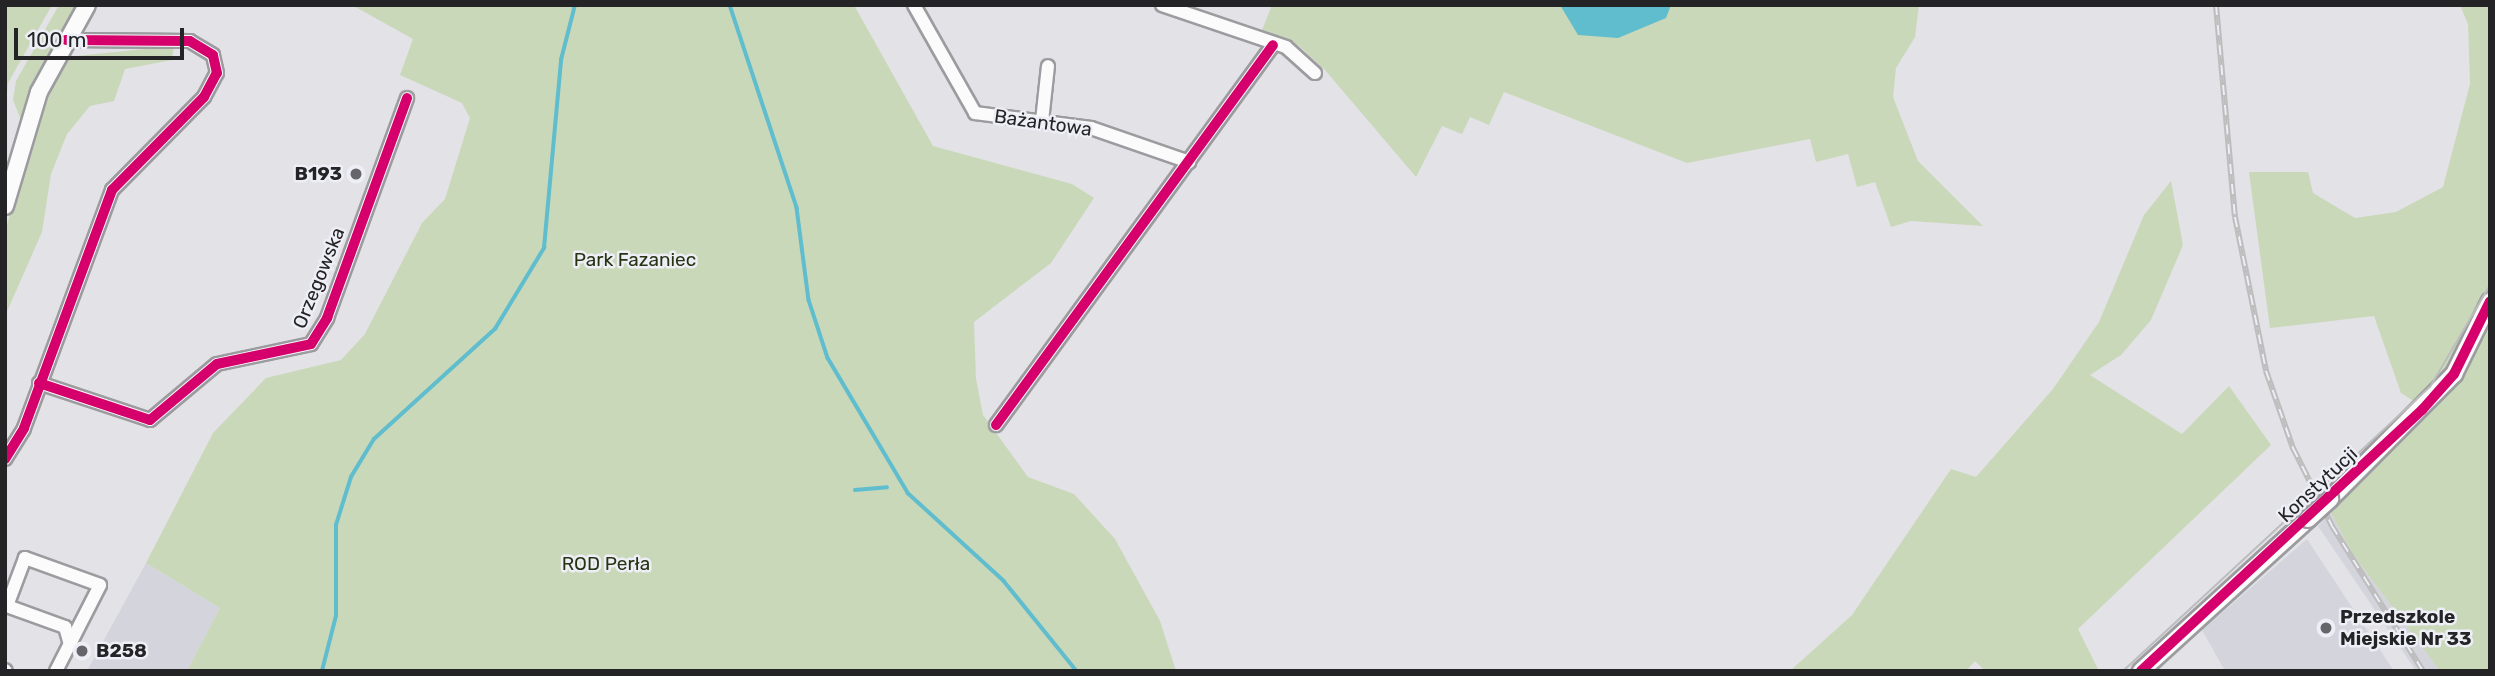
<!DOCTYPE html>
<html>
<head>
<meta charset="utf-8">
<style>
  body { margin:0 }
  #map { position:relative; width:2495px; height:676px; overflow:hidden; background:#e2e2e7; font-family:Rubik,sans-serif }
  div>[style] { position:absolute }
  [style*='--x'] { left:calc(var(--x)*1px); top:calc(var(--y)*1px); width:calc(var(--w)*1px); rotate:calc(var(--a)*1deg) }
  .built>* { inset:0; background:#d4d4dd }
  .green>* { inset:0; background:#cad8ba }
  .water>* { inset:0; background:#60bdcd }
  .stream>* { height:3.5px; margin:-1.75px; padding:0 1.75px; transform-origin:1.75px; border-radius:1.75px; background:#60bdcd }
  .roads { filter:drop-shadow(2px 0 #9c9ca0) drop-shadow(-2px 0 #9c9ca0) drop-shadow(0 2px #9c9ca0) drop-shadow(0 -2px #9c9ca0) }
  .minor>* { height:12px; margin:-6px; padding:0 6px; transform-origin:6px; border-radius:6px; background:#fbfbfb }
  .tertiary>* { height:16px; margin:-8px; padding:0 8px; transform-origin:8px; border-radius:8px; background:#fbfbfb }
  .tram>* { height:2px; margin:-1px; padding:0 1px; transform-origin:1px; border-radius:1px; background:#bdbdbd }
  .rail>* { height:6px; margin-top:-3px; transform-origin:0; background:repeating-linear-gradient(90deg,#eeeef6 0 10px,#bdbdbd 0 20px); box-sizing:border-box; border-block:2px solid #bdbdbd }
  .bridges { filter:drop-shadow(2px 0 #9c9ca0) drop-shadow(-2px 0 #9c9ca0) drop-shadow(0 2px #9c9ca0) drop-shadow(0 -2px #9c9ca0) }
  .tertiary-bridge>* { height:16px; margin:-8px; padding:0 8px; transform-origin:8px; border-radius:8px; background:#fbfbfb }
  .cycleway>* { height:10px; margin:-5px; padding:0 5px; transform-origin:5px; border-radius:5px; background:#d6006c }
  .dots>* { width:19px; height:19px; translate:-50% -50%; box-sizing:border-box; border:4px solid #eeeef6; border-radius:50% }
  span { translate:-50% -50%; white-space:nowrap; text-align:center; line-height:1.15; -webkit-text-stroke:5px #eeeef6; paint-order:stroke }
  .street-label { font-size:19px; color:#242427 }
  .poi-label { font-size:19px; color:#242427; font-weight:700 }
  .right { translate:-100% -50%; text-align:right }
  .left { translate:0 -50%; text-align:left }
  .park-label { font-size:19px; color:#263412 }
  .frame { position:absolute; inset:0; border:7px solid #242427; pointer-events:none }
  .scale { position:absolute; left:14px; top:28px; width:170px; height:32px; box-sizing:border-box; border:4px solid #242427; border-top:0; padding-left:9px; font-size:21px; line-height:24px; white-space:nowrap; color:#242427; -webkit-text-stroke:5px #eeeef6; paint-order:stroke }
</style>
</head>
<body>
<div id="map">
  <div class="built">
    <i style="clip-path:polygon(2331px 513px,2352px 553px,2440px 671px,2416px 671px,2318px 526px)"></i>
    <i style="clip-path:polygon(2307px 539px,2394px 671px,2225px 671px,2202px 630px)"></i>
    <i style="clip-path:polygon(146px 563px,220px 608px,187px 671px,87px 671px)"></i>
  </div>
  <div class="green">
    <i style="clip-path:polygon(5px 5px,52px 5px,8px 83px,5px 110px)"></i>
    <i style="clip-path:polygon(59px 5px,84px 5px,21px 120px,13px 100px,16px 81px)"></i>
    <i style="clip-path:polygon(352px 5px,854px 5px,933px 146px,1072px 184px,1094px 198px,1051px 263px,974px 322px,976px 379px,983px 415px,1028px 477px,1074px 494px,1115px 539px,1160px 621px,1176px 671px,187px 671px,220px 608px,146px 563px,213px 433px,266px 378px,341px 360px,365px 334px,422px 223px,445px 199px,470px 118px,462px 103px,400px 75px,413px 39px)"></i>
    <i style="clip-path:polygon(1272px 5px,1919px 5px,1915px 37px,1896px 68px,1893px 97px,1918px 161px,1983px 226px,1911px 221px,1891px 227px,1875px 182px,1857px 187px,1848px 154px,1816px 162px,1810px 139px,1687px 163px,1504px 92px,1489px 125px,1470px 117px,1462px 134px,1442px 126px,1416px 177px,1325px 70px,1299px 46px,1262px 30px)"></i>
    <i style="clip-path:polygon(2460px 5px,2490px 5px,2490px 289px,2449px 370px,2420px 405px,2401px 393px,2374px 316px,2270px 328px,2249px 172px,2308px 172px,2313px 193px,2355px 218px,2396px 212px,2443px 187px,2470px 84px,2468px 24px)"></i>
    <i style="clip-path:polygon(174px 46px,172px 60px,125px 69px,114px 101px,90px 106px,67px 134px,51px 174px,42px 232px,5px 316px,5px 232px,34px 131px,66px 57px)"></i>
    <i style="clip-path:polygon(2171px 181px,2183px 245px,2151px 320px,2121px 355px,2090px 375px,2182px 434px,2229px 386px,2271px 445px,2078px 629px,2099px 671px,1985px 671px,1975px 661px,1966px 671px,1790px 671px,1852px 615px,1951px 469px,1976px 477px,2053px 389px,2099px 322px,2144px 215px)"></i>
    <i style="clip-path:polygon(2490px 319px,2490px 671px,2440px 671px,2352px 553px,2331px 513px,2452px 388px)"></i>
  </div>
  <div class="water">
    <i style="clip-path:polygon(1560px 5px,1671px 5px,1666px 18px,1618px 38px,1578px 35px)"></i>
  </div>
  <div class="stream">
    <i style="--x:730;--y:5;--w:214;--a:71.7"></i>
    <i style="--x:797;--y:208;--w:93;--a:82.6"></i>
    <i style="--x:809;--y:300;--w:61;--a:71.9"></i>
    <i style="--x:828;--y:358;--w:157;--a:59.3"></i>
    <i style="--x:908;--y:493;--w:130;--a:42.5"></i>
    <i style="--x:1004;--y:581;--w:116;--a:51"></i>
    <i style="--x:855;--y:490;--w:32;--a:-5"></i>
    <i style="--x:322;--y:671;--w:57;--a:-75.7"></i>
    <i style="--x:336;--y:616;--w:91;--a:-90"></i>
    <i style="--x:336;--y:525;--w:50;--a:-72.6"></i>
    <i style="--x:351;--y:477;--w:44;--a:-58.8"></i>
    <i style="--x:374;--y:439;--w:164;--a:-42.3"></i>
    <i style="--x:495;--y:329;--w:95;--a:-58.8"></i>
    <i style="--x:544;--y:248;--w:189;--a:-84.8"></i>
    <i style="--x:561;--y:60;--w:57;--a:-75.7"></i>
  </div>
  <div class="roads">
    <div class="minor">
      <i style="--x:914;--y:5;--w:124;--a:60.5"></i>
      <i style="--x:975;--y:113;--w:117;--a:7.4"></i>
      <i style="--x:1091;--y:128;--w:104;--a:19.1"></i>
      <i style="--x:1162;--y:5;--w:131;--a:18.7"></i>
      <i style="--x:1286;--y:47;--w:39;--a:42"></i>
      <i style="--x:1042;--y:121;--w:55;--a:-83.8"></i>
      <i style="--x:39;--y:383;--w:117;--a:18.4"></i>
      <i style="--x:150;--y:420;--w:87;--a:-39.9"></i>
      <i style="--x:217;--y:364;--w:96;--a:-12"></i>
      <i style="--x:311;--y:344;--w:31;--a:-58"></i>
      <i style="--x:327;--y:318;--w:234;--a:-70"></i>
      <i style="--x:996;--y:425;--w:470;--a:-53.9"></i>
      <i style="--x:5;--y:459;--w:36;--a:-58"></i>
      <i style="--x:24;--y:428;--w:254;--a:-69.7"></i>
      <i style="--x:112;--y:190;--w:131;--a:-45.3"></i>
      <i style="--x:204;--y:97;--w:27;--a:-62"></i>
      <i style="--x:217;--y:73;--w:18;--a:-103"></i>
      <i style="--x:213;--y:55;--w:27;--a:-149"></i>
      <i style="--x:190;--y:41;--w:124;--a:-179.5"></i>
      <i style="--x:5;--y:670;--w:1;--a:45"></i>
      <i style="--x:56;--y:671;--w:30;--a:-63"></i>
      <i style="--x:70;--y:644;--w:66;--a:-63"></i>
      <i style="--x:100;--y:585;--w:80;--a:-160.2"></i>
      <i style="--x:25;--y:558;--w:51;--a:110.6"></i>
      <i style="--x:7;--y:606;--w:62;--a:19.9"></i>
      <i style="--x:65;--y:627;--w:18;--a:74"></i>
    </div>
    <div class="tertiary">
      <i style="--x:5;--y:206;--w:119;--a:-73.4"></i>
      <i style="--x:39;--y:92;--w:99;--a:-61.1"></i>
      <i style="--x:2330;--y:499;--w:176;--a:-45.2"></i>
      <i style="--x:2454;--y:374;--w:81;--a:-63.7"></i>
      <i style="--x:2141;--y:671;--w:226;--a:-42.3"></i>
    </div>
  </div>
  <div class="tram">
    <i style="--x:2123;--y:671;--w:418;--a:-42.8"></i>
    <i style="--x:2430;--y:387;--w:118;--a:-59.5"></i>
  </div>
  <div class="rail">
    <i style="--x:2216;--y:5;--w:213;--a:84.9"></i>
    <i style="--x:2235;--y:217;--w:157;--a:78.6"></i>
    <i style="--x:2266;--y:371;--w:82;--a:70.7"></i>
    <i style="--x:2293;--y:448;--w:87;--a:63.4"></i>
    <i style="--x:2332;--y:526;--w:171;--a:57.9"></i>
  </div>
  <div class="bridges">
    <div class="tertiary-bridge">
      <i style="--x:2308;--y:519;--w:30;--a:-42"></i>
    </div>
  </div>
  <div class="cycleway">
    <i style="--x:39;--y:383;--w:117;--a:18.4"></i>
    <i style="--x:150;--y:420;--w:87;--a:-39.9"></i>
    <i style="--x:217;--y:364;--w:96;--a:-12"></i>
    <i style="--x:311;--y:344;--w:31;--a:-58"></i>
    <i style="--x:327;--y:318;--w:234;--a:-70"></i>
    <i style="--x:996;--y:425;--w:470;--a:-53.9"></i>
    <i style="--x:5;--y:459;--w:36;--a:-58"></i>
    <i style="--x:24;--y:428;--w:254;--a:-69.7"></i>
    <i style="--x:112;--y:190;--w:131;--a:-45.3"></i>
    <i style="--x:204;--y:97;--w:27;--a:-62"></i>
    <i style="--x:217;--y:73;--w:18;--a:-103"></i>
    <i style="--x:213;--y:55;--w:27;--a:-149"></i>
    <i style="--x:190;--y:41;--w:124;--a:-179.5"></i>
    <i style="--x:2141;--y:671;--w:384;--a:-42.9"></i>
    <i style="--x:2422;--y:410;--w:48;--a:-48.4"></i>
    <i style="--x:2454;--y:374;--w:81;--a:-63.7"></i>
  </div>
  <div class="dots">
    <i style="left:356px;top:174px;background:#66666a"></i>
    <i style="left:2326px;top:628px;background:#66666a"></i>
    <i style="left:82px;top:651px;background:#66666a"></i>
  </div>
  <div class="street-label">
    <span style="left:1043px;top:123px;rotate:8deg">Bażantowa</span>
    <span style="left:319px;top:278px;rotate:-68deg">Orzegowska</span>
    <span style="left:2318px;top:485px;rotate:-43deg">Konstytucji</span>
  </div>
  <div class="poi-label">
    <span class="right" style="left:342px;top:174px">B193</span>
    <span class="left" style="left:2340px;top:628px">Przedszkole<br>Miejskie Nr 33</span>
    <span class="left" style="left:96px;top:651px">B258</span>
  </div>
  <div class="park-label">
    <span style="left:635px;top:260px">Park Fazaniec</span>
    <span style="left:606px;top:564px">ROD Perła</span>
  </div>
  <div class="frame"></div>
  <div class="scale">100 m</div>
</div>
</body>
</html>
